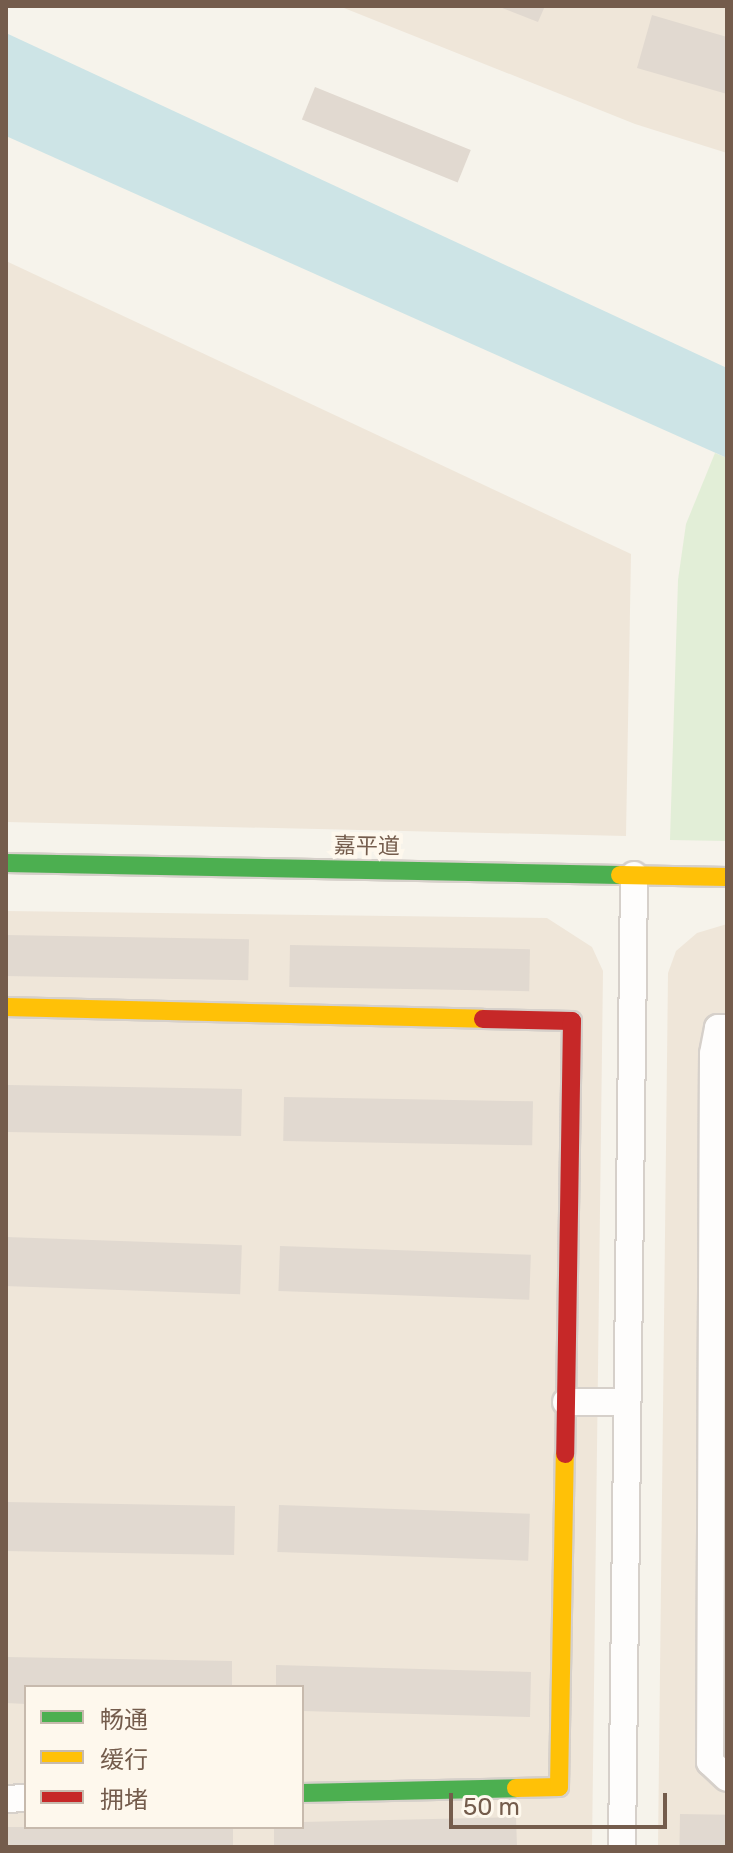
<!DOCTYPE html>
<html>
<head>
<meta charset="utf-8">
<style>
  body { margin:0 }
  #map { position:relative; width:733px; height:1853px; overflow:hidden; background:#f6f3eb; font-family:Rubik,"Noto Sans SC",sans-serif }
  div>[style] { position:absolute }
  [style*='--x'] { left:calc(var(--x)*1px); top:calc(var(--y)*1px); width:calc(var(--w)*1px); rotate:calc(var(--a)*1deg) }
  .residential>* { inset:0; background:#efe6d9 }
  .green>* { inset:0; background:#e2eed7 }
  .water>* { inset:0; background:#cde4e6 }
  .building>* { inset:0; background:#e1d9d0; transform-origin:0 0 }
  .roads { filter:drop-shadow(2px 0 #d6d0ca) drop-shadow(-2px 0 #d6d0ca) drop-shadow(0 2px #d6d0ca) drop-shadow(0 -2px #d6d0ca) }
  .street>* { height:26px; margin:-13px; padding:0 13px; transform-origin:13px; border-radius:13px; background:#fefdfc }
  .fast>* { height:18px; margin:-9px; padding:0 9px; transform-origin:9px; border-radius:9px; background:#4caf50 }
  .slow>* { height:18px; margin:-9px; padding:0 9px; transform-origin:9px; border-radius:9px; background:#ffc107 }
  .jam>* { height:18px; margin:-9px; padding:0 9px; transform-origin:9px; border-radius:9px; background:#c62828 }
  span { translate:-50% -50%; white-space:nowrap; text-align:center; line-height:1.15; -webkit-text-stroke:8px #fef8ed; paint-order:stroke }
  .street-label { font-size:22px; color:#745c4c }
  .frame { position:absolute; inset:0; border:8px solid #745c4c; pointer-events:none }
  .legend { position:absolute; left:24px; top:1685px; width:280px; height:144px; box-sizing:border-box; background:#fef8ed; border:2px solid #c7baad; margin:0; padding:10px 14px; list-style:none; font-size:24px; color:#745c4c }
  .legend li { display:flex; align-items:center; gap:16px; height:40px }
  .legend b { width:40px; border:2px solid #c7baad }
  .scale { position:absolute; left:449px; top:1793px; width:218px; height:36px; box-sizing:border-box; border:4px solid #745c4c; border-top:0; padding-left:10px; font-size:24px; line-height:28px; white-space:nowrap; color:#745c4c; -webkit-text-stroke:6px #fef8ed; paint-order:stroke }
</style>
</head>
<body>
<div id="map">
  <div class="residential">
    <i style="clip-path:polygon(339px 6px,727px 6px,727px 153px,635px 124px)"></i>
    <i style="clip-path:polygon(6px 261px,631px 554px,626px 836px,6px 822px)"></i>
    <i style="clip-path:polygon(evenodd,6px 911px,547px 918px,592px 947px,603px 971px,592px 1847px,6px 1847px,6px 911px,26px 1687px,302px 1687px,302px 1827px,26px 1827px,26px 1687px)"></i>
    <i style="clip-path:polygon(727px 924px,727px 1847px,658px 1847px,668px 973px,676px 951px,697px 933px)"></i>
  </div>
  <div class="green">
    <i style="clip-path:polygon(715px 453px,727px 458px,727px 841px,670px 840px,678px 580px,686px 524px)"></i>
  </div>
  <div class="water">
    <i style="clip-path:polygon(6px 33px,727px 368px,727px 458px,6px 136px)"></i>
  </div>
  <div class="building">
    <i style="clip-path:polygon(497px 6px,545px 6px,538px 22px)"></i>
    <i style="clip-path:polygon(652px 15px,727px 37px,727px 94px,637px 68px)"></i>
    <i style="left:315px;top:87px;width:168px;height:35px;rotate:22deg"></i>
    <i style="left:6px;top:935px;width:243px;height:41px;rotate:1deg"></i>
    <i style="left:290px;top:945px;width:240px;height:42px;rotate:1deg"></i>
    <i style="left:8px;top:1085px;width:234px;height:47px;rotate:1deg"></i>
    <i style="left:284px;top:1097px;width:249px;height:44px;rotate:1deg"></i>
    <i style="left:6px;top:1237px;width:236px;height:49px;rotate:2deg"></i>
    <i style="left:280px;top:1246px;width:251px;height:45px;rotate:2deg"></i>
    <i style="left:719px;top:1491px;width:8px;height:47px"></i>
    <i style="left:6px;top:1502px;width:229px;height:49px;rotate:1deg"></i>
    <i style="left:279px;top:1505px;width:251px;height:47px;rotate:2deg"></i>
    <i style="left:714px;top:1643px;width:13px;height:46px"></i>
    <i style="clip-path:polygon(6px 1657px,232px 1661px,232px 1687px,26px 1687px,26px 1704px,6px 1703px)"></i>
    <i style="clip-path:polygon(276px 1665px,531px 1672px,530px 1717px,302px 1711px,302px 1687px,276px 1687px)"></i>
    <i style="left:680px;top:1814px;width:47px;height:33px;rotate:1deg"></i>
    <i style="clip-path:polygon(516px 1817px,517px 1847px,274px 1847px,274px 1827px,302px 1822px)"></i>
    <i style="left:233px;top:1827px;width:20px;height:227px;rotate:90deg"></i>
  </div>
  <div class="roads">
    <div class="street">
      <i style="--x:727;--y:1028;--w:9;--a:180"></i>
      <i style="--x:718;--y:1028;--w:26;--a:101"></i>
      <i style="--x:713;--y:1054;--w:708;--a:90.24"></i>
      <i style="--x:710;--y:1762;--w:23;--a:43"></i>
      <i style="--x:566;--y:1402;--w:61;--a:0"></i>
      <i style="--x:6;--y:1799;--w:20;--a:-3"></i>
      <i style="--x:622;--y:1847;--w:972;--a:-89.29"></i>
    </div>
    <div class="fast">
      <i style="--x:6;--y:863;--w:614;--a:1.12"></i>
      <i style="--x:302;--y:1793;--w:214;--a:-1.3"></i>
    </div>
    <div class="slow">
      <i style="--x:620;--y:875;--w:107;--a:1.1"></i>
      <i style="--x:6;--y:1007;--w:477;--a:1.4"></i>
      <i style="--x:516;--y:1788;--w:43;--a:-1.3"></i>
      <i style="--x:559;--y:1787;--w:333;--a:-89"></i>
    </div>
    <div class="jam">
      <i style="--x:483;--y:1019;--w:89;--a:1.3"></i>
      <i style="--x:572;--y:1021;--w:433;--a:90.9"></i>
    </div>
  </div>
  <div class="street-label">
    <span style="left:367px;top:846px;rotate:1deg">嘉平道</span>
  </div>
  <div class="frame"></div>
  <ul class="legend">
  <li><b style="height:10px;background:#4caf50"></b>畅通</li>
  <li><b style="height:10px;background:#ffc107"></b>缓行</li>
  <li><b style="height:10px;background:#c62828"></b>拥堵</li>
  </ul>
  <div class="scale">50 m</div>
</div>
</body>
</html>
